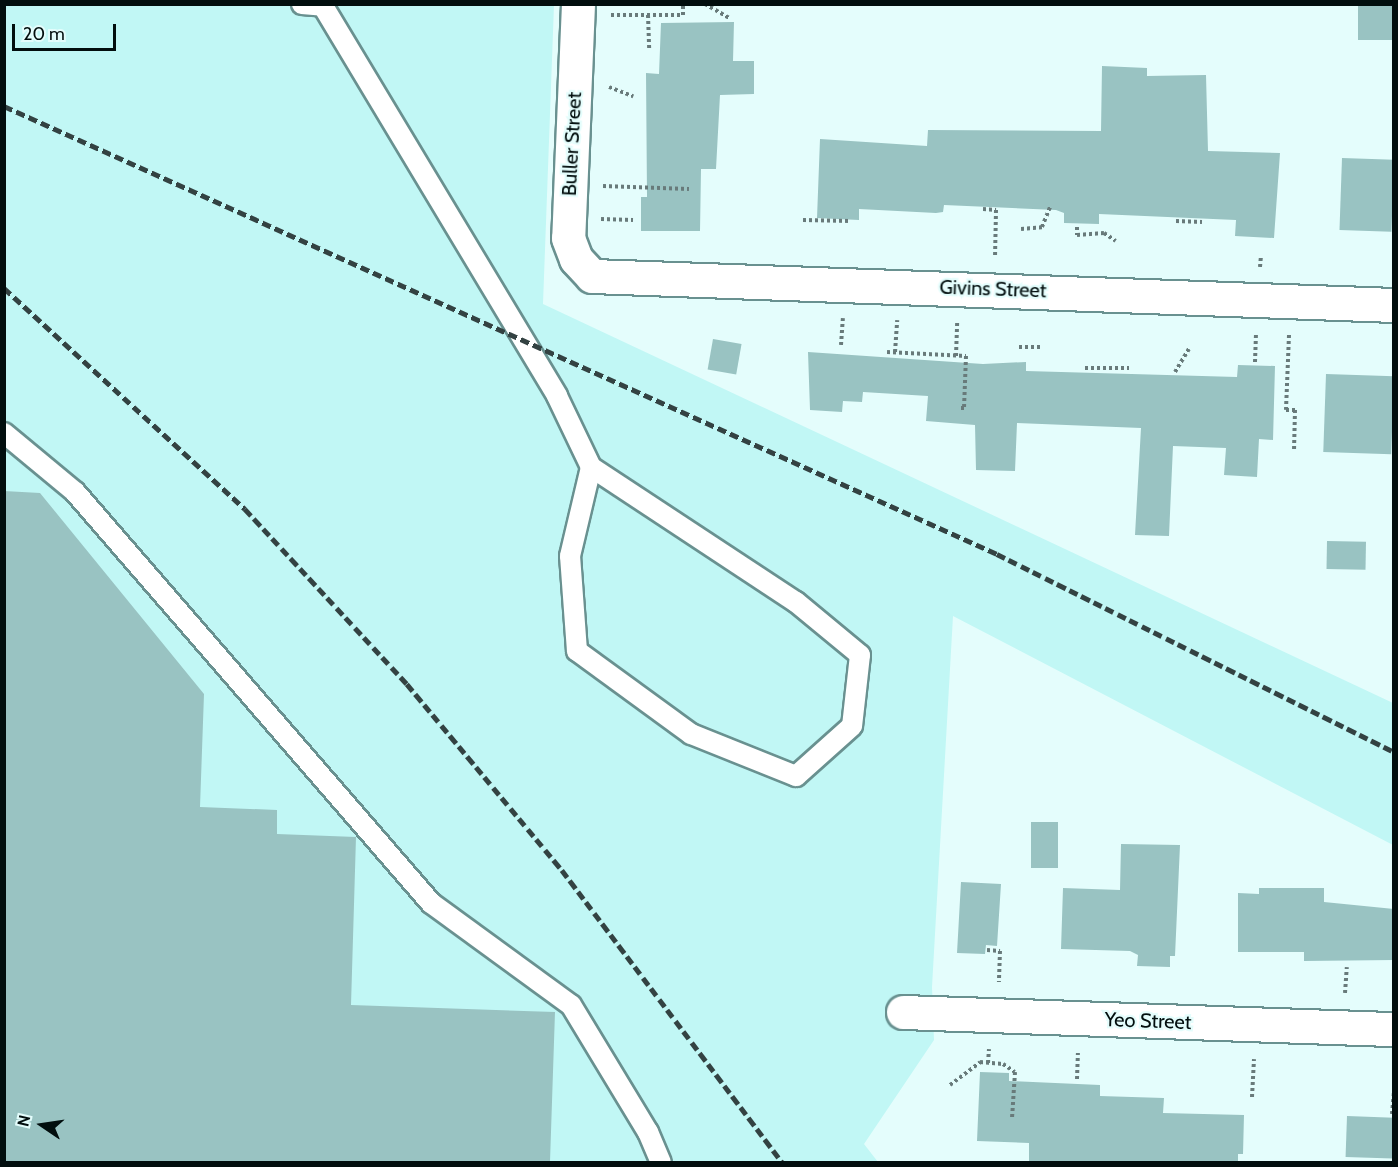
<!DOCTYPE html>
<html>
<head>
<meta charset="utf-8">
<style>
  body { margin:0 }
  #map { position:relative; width:1398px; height:1167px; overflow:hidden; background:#e4fdfc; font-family:Cabin,sans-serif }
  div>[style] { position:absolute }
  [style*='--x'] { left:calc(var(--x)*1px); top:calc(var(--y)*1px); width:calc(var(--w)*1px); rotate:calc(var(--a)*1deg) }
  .built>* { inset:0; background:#c1f7f5 }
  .building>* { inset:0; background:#99c3c2; transform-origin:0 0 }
  .path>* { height:4px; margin-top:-2px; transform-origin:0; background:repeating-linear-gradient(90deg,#687a7a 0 3px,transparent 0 6px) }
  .roads { filter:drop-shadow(2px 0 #699190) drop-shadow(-2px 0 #699190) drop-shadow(0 2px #699190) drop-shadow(0 -2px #699190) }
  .service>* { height:20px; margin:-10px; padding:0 10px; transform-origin:10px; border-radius:10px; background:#fff }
  .minor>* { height:33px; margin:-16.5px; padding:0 16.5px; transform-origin:16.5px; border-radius:16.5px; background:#fff }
  .rail>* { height:4.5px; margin-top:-2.25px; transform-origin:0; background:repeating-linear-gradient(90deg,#334242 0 9px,transparent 0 13.5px) }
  span { translate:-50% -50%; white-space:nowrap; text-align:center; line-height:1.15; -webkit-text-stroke:4.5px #e4fdfc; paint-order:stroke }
  .street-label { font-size:20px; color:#020e0e }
  .frame { position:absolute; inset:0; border:6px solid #020e0e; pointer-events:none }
  .north { position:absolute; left:12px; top:1095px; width:60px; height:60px; -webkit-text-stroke:4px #e4fdfc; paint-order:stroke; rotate:283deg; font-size:16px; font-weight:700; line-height:24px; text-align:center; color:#020e0e }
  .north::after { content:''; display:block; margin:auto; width:21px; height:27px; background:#020e0e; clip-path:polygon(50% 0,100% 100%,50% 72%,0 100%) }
  .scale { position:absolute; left:12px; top:24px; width:104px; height:27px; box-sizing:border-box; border:3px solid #020e0e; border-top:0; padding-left:8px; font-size:18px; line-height:21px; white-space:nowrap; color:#020e0e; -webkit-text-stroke:4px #e4fdfc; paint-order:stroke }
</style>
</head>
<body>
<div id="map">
  <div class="built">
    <i style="clip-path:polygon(5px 5px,554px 5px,543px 304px,1393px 703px,1393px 845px,953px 616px,932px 987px,934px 1040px,864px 1144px,878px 1162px,5px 1162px)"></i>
  </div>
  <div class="building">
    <i style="left:1358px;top:4px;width:36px;height:36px"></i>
    <i style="clip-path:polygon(734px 22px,733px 61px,754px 61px,754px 94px,720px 95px,716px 169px,701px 169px,700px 231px,641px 231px,641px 197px,647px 197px,646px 73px,659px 74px,661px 23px)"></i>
    <i style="clip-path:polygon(1102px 66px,1147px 68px,1147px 76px,1206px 75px,1208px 151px,1280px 153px,1274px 238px,1235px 236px,1236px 220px,1099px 214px,1099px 224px,1064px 223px,1064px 213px,1056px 210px,944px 205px,943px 212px,936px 213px,859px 209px,859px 220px,817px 218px,820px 139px,927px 146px,928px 130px,1101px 131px)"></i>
    <i style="left:1342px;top:158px;width:52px;height:72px;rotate:2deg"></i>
    <i style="left:713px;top:339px;width:29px;height:31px;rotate:10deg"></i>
    <i style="clip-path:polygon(808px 352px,983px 364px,1026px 362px,1026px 371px,1237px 377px,1238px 365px,1275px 366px,1273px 440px,1259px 439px,1257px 477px,1224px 475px,1226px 448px,1173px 446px,1169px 536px,1135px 535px,1141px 428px,1017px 423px,1015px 471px,976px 470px,975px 425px,926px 421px,928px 396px,863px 392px,862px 402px,843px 401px,842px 412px,810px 410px)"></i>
    <i style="left:1326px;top:374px;width:68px;height:78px;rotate:2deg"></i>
    <i style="clip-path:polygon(4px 491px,40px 493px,204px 694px,200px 807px,277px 810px,277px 834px,356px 837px,351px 1005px,555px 1012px,550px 1162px,4px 1162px)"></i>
    <i style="left:1327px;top:541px;width:39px;height:28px;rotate:1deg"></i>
    <i style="left:1031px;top:822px;width:27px;height:46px"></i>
    <i style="clip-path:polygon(1121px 844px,1180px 845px,1175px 956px,1170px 956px,1170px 967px,1137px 966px,1138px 955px,1130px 951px,1061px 949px,1063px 888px,1120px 890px)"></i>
    <i style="clip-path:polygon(961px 882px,1001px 884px,997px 946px,986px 945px,985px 954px,957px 953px)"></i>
    <i style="clip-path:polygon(1259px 888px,1324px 888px,1324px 902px,1394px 909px,1394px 960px,1304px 961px,1304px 952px,1238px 952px,1238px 893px,1259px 894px)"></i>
    <i style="clip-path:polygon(980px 1072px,1009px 1073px,1009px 1081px,1100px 1085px,1100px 1096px,1164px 1098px,1163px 1113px,1244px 1115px,1243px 1154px,1238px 1154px,1238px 1162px,1029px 1162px,1029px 1143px,977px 1141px)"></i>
    <i style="left:1347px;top:1116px;width:47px;height:41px;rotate:2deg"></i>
  </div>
  <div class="path">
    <i style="--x:705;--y:4;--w:28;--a:30"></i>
    <i style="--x:611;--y:15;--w:72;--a:0"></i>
    <i style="--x:683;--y:15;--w:11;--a:-90"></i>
    <i style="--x:648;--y:15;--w:35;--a:88"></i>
    <i style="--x:609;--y:87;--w:26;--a:21"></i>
    <i style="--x:603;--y:186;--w:86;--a:2"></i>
    <i style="--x:983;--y:209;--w:13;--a:4"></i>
    <i style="--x:996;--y:210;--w:46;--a:91.2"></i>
    <i style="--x:601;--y:219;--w:32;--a:2"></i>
    <i style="--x:803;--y:220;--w:47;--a:1.2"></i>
    <i style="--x:1176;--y:221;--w:26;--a:2"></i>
    <i style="--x:1077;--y:227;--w:8;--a:90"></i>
    <i style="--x:1077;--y:235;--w:27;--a:-4"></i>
    <i style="--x:1104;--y:233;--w:14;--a:34"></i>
    <i style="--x:1021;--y:229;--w:21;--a:-5"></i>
    <i style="--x:1042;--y:227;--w:22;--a:-68"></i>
    <i style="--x:1260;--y:267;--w:11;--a:-85"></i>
    <i style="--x:1289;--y:335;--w:75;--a:92.3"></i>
    <i style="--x:1286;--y:410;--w:9;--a:0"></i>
    <i style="--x:1295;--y:410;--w:41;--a:91.4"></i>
    <i style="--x:841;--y:345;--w:27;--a:-86"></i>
    <i style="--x:1019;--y:347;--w:23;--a:0"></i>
    <i style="--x:887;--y:352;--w:79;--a:2.9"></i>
    <i style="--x:966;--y:356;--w:52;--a:92.2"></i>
    <i style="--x:964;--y:408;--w:5;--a:180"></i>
    <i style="--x:895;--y:352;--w:32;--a:-86"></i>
    <i style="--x:956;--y:356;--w:33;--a:-88"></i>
    <i style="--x:1255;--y:362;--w:29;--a:-88"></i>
    <i style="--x:1085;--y:368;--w:44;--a:0"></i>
    <i style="--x:1175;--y:372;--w:27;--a:-59"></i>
    <i style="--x:987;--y:950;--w:13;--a:4"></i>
    <i style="--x:1000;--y:951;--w:31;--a:92"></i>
    <i style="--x:1345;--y:993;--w:26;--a:-86"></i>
    <i style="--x:988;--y:1063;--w:14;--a:-86"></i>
    <i style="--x:1077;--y:1079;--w:26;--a:-88"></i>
    <i style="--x:950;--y:1085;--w:38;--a:-37"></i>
    <i style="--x:980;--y:1062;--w:23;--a:5"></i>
    <i style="--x:1003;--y:1064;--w:14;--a:34"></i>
    <i style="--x:1015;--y:1072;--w:46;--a:93.7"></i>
    <i style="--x:1252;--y:1097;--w:38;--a:-87"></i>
    <i style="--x:1392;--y:1114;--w:22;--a:-85"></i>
  </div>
  <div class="roads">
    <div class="service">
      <i style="--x:302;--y:4;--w:21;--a:5"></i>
      <i style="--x:323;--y:6;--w:455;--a:59"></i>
      <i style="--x:557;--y:396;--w:79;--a:64.4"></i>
      <i style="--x:591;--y:467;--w:245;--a:33.4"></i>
      <i style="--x:796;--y:602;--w:83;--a:39.6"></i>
      <i style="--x:860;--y:655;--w:71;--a:96.4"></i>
      <i style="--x:852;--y:726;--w:75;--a:138.2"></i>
      <i style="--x:796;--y:776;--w:113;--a:-158.2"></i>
      <i style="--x:691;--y:734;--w:141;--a:-143.9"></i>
      <i style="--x:577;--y:651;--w:95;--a:-94.2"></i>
      <i style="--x:570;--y:556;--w:91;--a:-76.7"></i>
      <i style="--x:4;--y:433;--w:92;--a:39.7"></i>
      <i style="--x:75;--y:492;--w:544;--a:49.1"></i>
      <i style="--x:431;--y:903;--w:173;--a:36.1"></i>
      <i style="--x:571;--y:1005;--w:149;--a:58.8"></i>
      <i style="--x:648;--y:1132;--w:33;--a:67"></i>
    </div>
    <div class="minor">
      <i style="--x:578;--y:4;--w:234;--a:92.4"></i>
      <i style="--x:568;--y:238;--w:22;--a:69"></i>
      <i style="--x:576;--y:259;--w:23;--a:47"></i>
      <i style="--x:592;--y:276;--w:803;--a:2.07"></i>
      <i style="--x:903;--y:1012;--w:491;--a:2"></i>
    </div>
  </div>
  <div class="rail">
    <i style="--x:4;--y:106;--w:1089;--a:24.28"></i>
    <i style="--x:997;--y:554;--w:444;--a:26.5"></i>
    <i style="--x:4;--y:288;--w:327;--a:42.5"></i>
    <i style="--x:245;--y:509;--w:238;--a:47.2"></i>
    <i style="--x:407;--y:684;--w:242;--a:50.2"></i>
    <i style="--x:562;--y:870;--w:366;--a:53"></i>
  </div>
  <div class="street-label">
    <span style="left:572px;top:144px;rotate:-87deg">Buller Street</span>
    <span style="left:993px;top:289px;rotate:2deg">Givins Street</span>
    <span style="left:1148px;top:1021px;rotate:2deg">Yeo Street</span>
  </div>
  <div class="frame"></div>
  <div class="north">N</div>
  <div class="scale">20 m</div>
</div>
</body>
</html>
